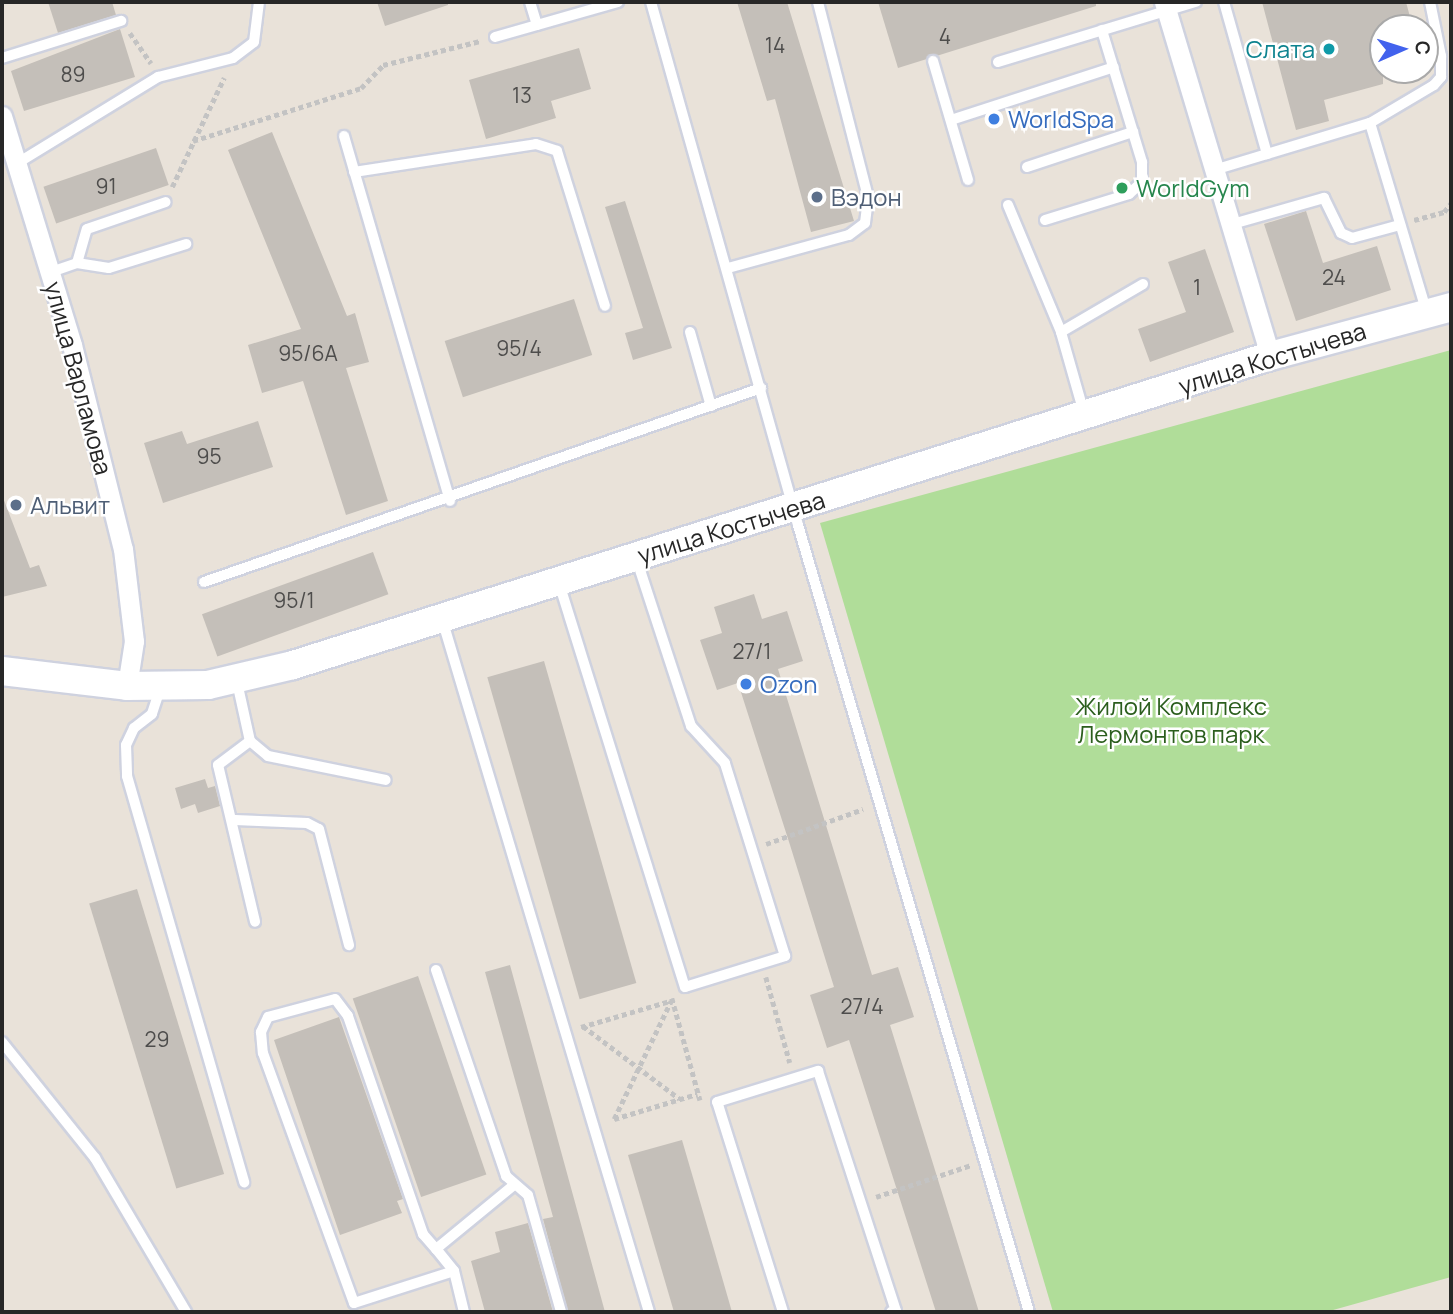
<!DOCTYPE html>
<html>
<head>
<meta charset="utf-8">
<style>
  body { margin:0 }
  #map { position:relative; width:1453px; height:1314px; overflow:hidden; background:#e9e2d9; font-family:Manrope,sans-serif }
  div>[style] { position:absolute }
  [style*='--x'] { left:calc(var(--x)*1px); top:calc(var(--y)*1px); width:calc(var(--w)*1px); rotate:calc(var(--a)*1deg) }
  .green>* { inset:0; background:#b0dd99 }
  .building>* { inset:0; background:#c4bfb9; transform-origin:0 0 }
  .path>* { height:4.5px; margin-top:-2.25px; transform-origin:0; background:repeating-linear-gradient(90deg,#c3c3c3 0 5px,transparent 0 8.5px) }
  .roads { filter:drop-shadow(2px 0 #cfd2df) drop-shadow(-2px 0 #cfd2df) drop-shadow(0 2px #cfd2df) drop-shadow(0 -2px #cfd2df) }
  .lane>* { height:10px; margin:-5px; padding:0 5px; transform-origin:5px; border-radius:5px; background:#fff }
  .street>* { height:19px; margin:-9.5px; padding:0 9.5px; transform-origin:9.5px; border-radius:9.5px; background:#fff }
  .secondary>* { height:28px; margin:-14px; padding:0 14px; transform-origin:14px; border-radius:14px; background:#fff }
  .dots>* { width:19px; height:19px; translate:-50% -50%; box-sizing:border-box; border:4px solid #fff; border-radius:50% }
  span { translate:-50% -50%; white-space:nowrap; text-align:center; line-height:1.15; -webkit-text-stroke:5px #fff; paint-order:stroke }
  .number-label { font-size:21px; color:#4e4d4c }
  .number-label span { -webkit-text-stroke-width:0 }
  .culture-label { font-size:24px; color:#0d838f }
  .right { translate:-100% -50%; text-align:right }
  .shop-label { font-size:24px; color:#366cbe }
  .left { translate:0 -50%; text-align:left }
  .leisure-label { font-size:24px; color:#27864d }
  .service-label { font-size:24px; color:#4e5e75 }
  .street-label { font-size:24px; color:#272727 }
  .park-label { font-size:24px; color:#2b5e1d }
  .frame { position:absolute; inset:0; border:4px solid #272727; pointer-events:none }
  .north { position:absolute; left:1369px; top:14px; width:70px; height:70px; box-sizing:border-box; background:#fff; border:2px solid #a9a9a9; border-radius:50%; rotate:87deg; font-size:19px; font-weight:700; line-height:28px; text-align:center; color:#272727 }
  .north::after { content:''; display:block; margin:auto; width:24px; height:32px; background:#4262ed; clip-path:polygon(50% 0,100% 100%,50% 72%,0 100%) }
</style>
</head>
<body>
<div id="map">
  <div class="green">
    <i style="clip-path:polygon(1451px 350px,1451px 1277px,1326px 1312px,1053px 1312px,820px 523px)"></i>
  </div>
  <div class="building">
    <i style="clip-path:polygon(48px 2px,112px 2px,116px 15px,58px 33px)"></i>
    <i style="clip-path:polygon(377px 2px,448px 2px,448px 5px,385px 26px)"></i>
    <i style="clip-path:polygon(737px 2px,787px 2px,854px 221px,811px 232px,775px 99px,767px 101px)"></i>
    <i style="clip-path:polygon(878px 2px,1096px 2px,1096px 6px,898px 68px)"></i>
    <i style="clip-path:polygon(1262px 2px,1406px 2px,1413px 28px,1383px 28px,1383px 84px,1324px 100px,1329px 121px,1296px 130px)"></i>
    <i style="clip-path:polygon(120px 29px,135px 77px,24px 111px,11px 71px)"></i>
    <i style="clip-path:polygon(579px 48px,591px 89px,551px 101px,556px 118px,486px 139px,469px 80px)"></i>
    <i style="clip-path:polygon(272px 132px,347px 316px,355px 313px,369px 362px,346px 368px,388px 501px,346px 515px,303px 381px,262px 393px,248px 345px,301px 329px,228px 150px)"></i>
    <i style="left:156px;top:148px;width:39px;height:119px;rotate:71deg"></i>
    <i style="clip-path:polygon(625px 201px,672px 348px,633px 360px,625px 333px,643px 328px,605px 207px)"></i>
    <i style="clip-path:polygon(1306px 211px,1323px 263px,1377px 246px,1391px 290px,1296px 321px,1264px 224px)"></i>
    <i style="clip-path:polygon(1205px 249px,1234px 332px,1150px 362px,1138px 329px,1186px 312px,1168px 262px)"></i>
    <i style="left:574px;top:299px;width:59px;height:136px;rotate:72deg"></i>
    <i style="clip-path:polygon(258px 421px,273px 467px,163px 503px,144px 443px,182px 431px,187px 444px)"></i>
    <i style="clip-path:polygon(2px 495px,30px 568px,39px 565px,47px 586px,2px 597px)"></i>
    <i style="left:373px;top:552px;width:45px;height:182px;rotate:70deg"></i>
    <i style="clip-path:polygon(754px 594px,762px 619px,787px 611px,803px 661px,778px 669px,872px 975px,898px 967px,914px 1017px,890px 1025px,979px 1312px,936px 1312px,849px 1040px,827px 1048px,810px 995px,834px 987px,790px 845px,738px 683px,717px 690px,700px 640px,722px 633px,714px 607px)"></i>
    <i style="left:544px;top:661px;width:335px;height:59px;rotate:74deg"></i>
    <i style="clip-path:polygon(205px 779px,208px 788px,215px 786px,220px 806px,198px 813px,195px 804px,181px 809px,175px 788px)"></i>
    <i style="left:137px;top:889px;width:298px;height:50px;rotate:73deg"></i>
    <i style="clip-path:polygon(510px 965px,605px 1312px,568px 1312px,543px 1219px,553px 1217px,485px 972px)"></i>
    <i style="left:418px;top:976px;width:210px;height:69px;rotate:71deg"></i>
    <i style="clip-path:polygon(339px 1017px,403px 1199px,397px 1201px,402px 1213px,340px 1235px,274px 1040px)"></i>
    <i style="clip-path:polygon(682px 1140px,715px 1253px,732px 1312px,674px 1312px,628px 1155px)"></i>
    <i style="clip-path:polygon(528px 1223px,553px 1312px,485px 1312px,471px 1261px,500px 1252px,495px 1232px)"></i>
  </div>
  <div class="path">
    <i style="--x:130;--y:33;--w:37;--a:55"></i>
    <i style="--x:193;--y:141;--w:176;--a:-17.5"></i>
    <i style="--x:361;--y:88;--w:32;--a:-46"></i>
    <i style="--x:383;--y:65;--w:100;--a:-13.9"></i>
    <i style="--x:172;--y:187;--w:121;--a:-64.5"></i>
    <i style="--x:1414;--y:220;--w:31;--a:-15"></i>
    <i style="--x:1444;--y:212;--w:11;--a:-52"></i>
    <i style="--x:766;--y:844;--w:103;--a:-19.8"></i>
    <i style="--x:766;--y:977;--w:89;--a:74.4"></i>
    <i style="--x:672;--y:998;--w:106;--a:74.6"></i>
    <i style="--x:583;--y:1026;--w:121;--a:37"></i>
    <i style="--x:581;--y:1027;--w:93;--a:-16.3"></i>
    <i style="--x:614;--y:1119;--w:131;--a:-64.2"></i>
    <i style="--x:614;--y:1119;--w:87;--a:-16.8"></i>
    <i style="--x:876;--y:1197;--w:100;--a:-18.6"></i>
  </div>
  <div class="roads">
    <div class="lane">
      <i style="--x:530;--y:2;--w:24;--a:73"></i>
      <i style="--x:651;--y:2;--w:543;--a:74.3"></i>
      <i style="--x:798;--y:525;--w:820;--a:73.64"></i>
      <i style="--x:1224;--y:2;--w:158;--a:74.2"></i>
      <i style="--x:495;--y:37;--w:128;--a:-15.9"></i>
      <i style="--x:2;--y:58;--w:125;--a:-17.3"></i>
      <i style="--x:933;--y:61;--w:124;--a:73.6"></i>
      <i style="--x:998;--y:62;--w:207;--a:-16.9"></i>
      <i style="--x:951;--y:120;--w:171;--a:-18"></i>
      <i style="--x:1370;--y:123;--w:195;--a:73.3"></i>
      <i style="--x:344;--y:136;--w:380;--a:73.8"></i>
      <i style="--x:16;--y:164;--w:167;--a:-31.5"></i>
      <i style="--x:158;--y:77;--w:77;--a:-14.2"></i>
      <i style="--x:233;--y:58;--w:26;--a:-37"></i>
      <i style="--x:254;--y:42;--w:40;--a:-82.9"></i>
      <i style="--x:1027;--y:167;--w:112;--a:-18.3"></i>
      <i style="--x:1214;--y:170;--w:163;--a:-16.8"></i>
      <i style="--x:1370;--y:123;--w:74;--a:-30.7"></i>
      <i style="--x:1434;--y:85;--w:11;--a:-49"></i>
      <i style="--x:1441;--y:77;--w:21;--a:-90"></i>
      <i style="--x:1441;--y:56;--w:55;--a:-101.5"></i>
      <i style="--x:354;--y:172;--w:184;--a:-8.7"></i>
      <i style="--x:536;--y:144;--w:22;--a:18"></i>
      <i style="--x:557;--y:151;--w:162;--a:72.8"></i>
      <i style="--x:1008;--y:205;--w:138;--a:67.3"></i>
      <i style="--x:1045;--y:220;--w:88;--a:-17.2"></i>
      <i style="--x:1129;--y:194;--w:18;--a:-43"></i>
      <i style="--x:1142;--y:182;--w:20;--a:-90"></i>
      <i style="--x:1142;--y:162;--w:138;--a:-106.9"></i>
      <i style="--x:1229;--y:225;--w:99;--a:-15.9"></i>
      <i style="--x:1324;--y:198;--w:39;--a:64"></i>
      <i style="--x:1341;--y:233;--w:12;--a:24"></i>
      <i style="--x:1352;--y:238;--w:50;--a:-15.2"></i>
      <i style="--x:77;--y:263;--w:35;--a:-74"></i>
      <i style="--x:87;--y:229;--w:83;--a:-18.9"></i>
      <i style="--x:728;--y:268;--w:125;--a:-15.3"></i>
      <i style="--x:849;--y:235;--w:20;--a:-37"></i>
      <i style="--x:865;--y:223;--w:26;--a:-83"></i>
      <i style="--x:868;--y:197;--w:201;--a:-104.4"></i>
      <i style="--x:51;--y:272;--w:28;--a:-19"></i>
      <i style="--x:77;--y:263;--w:32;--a:9"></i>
      <i style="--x:109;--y:268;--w:81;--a:-17.3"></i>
      <i style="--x:690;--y:332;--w:77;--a:74.2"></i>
      <i style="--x:1084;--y:413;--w:84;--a:-105.9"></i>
      <i style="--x:1061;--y:332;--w:95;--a:-30.3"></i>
      <i style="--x:204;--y:582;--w:590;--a:-19.2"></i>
      <i style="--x:559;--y:583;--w:423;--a:72.7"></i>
      <i style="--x:685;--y:987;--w:105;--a:-17.2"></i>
      <i style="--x:785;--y:956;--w:202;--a:-107.3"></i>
      <i style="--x:725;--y:763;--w:50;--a:-132.6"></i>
      <i style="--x:691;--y:726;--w:177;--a:-108.1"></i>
      <i style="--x:442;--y:619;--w:723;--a:73.37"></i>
      <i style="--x:237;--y:682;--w:60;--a:77.6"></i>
      <i style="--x:250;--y:741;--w:23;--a:40"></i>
      <i style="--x:268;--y:756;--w:120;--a:11.5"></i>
      <i style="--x:160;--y:689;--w:26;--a:108"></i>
      <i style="--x:152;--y:714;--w:23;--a:142"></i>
      <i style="--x:134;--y:728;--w:19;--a:115"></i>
      <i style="--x:126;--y:745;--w:31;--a:88"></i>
      <i style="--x:127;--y:776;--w:423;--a:73.9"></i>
      <i style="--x:250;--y:741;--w:40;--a:143"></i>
      <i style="--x:218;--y:765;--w:161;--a:76.7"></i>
      <i style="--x:235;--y:820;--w:72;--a:2.4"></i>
      <i style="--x:307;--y:823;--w:13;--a:27"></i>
      <i style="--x:319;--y:829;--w:120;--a:75.5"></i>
      <i style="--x:436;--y:970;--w:218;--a:71.2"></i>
      <i style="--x:506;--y:1176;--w:29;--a:41"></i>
      <i style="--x:528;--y:1195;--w:122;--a:74.2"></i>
      <i style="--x:2;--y:1042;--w:149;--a:51.3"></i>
      <i style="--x:95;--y:1158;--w:179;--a:59.4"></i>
      <i style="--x:436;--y:1249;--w:20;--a:-131"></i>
      <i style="--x:423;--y:1234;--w:231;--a:-109"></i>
      <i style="--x:348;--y:1016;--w:21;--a:-127"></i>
      <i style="--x:335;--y:999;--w:69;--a:165"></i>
      <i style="--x:268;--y:1017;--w:17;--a:115"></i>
      <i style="--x:261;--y:1032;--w:21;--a:85"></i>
      <i style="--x:263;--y:1053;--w:266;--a:70"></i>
      <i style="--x:354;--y:1303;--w:105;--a:-17.7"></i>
      <i style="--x:454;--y:1271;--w:28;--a:-129"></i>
      <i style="--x:436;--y:1249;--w:101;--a:-39.4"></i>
      <i style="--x:454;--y:1271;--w:42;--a:76.3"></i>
      <i style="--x:783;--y:1312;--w:220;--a:-107.4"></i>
      <i style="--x:717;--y:1102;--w:106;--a:-17.1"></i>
      <i style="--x:818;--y:1071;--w:252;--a:72"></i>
      <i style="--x:896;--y:1311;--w:5;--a:169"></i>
    </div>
    <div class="street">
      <i style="--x:1164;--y:2;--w:370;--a:73.3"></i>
      <i style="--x:2;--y:116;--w:239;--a:73"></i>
      <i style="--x:72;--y:345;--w:210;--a:76"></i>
      <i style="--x:123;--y:549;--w:93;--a:83.2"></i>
      <i style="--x:134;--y:641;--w:46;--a:98.8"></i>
    </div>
    <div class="secondary">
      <i style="--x:2;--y:671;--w:126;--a:6.8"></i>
      <i style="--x:127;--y:686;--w:81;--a:-0.7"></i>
      <i style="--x:208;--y:685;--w:87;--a:-13.2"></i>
      <i style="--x:293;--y:665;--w:1025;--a:-17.55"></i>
      <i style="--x:1270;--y:356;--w:188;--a:-15.1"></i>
    </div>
  </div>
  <div class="dots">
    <i style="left:1329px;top:49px;background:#0f9aa8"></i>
    <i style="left:994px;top:119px;background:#3f7fe0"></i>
    <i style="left:1122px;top:188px;background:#2e9e5b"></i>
    <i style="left:817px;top:197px;background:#5c6f8a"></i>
    <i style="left:16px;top:505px;background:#5c6f8a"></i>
    <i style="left:746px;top:684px;background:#3f7fe0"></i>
  </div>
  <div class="number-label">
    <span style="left:945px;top:36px">4</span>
    <span style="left:775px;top:45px">14</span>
    <span style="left:73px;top:74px">89</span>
    <span style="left:522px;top:95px">13</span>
    <span style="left:106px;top:186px">91</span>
    <span style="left:1334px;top:277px">24</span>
    <span style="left:1197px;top:287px">1</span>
    <span style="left:519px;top:348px">95/4</span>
    <span style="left:308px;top:353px">95/6А</span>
    <span style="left:209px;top:456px">95</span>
    <span style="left:294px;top:600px">95/1</span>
    <span style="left:752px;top:651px">27/1</span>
    <span style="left:862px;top:1006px">27/4</span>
    <span style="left:157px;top:1039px">29</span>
  </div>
  <div class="culture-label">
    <span class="right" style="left:1315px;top:49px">Слата</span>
  </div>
  <div class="shop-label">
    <span class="left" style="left:1008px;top:119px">WorldSpa</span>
    <span class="left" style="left:760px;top:684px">Ozon</span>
  </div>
  <div class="leisure-label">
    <span class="left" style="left:1136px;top:188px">WorldGym</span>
  </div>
  <div class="service-label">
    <span class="left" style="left:831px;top:197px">Вэдон</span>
    <span class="left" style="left:30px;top:505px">Альвит</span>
  </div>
  <div class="street-label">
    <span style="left:1272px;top:358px;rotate:-17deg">улица Костычева</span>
    <span style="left:79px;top:378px;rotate:75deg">улица Варламова</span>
    <span style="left:731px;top:527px;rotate:-17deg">улица Костычева</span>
  </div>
  <div class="park-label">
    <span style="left:1171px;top:720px">Жилой Комплекс<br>Лермонтов парк</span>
  </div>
  <div class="frame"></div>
  <div class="north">С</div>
</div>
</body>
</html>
